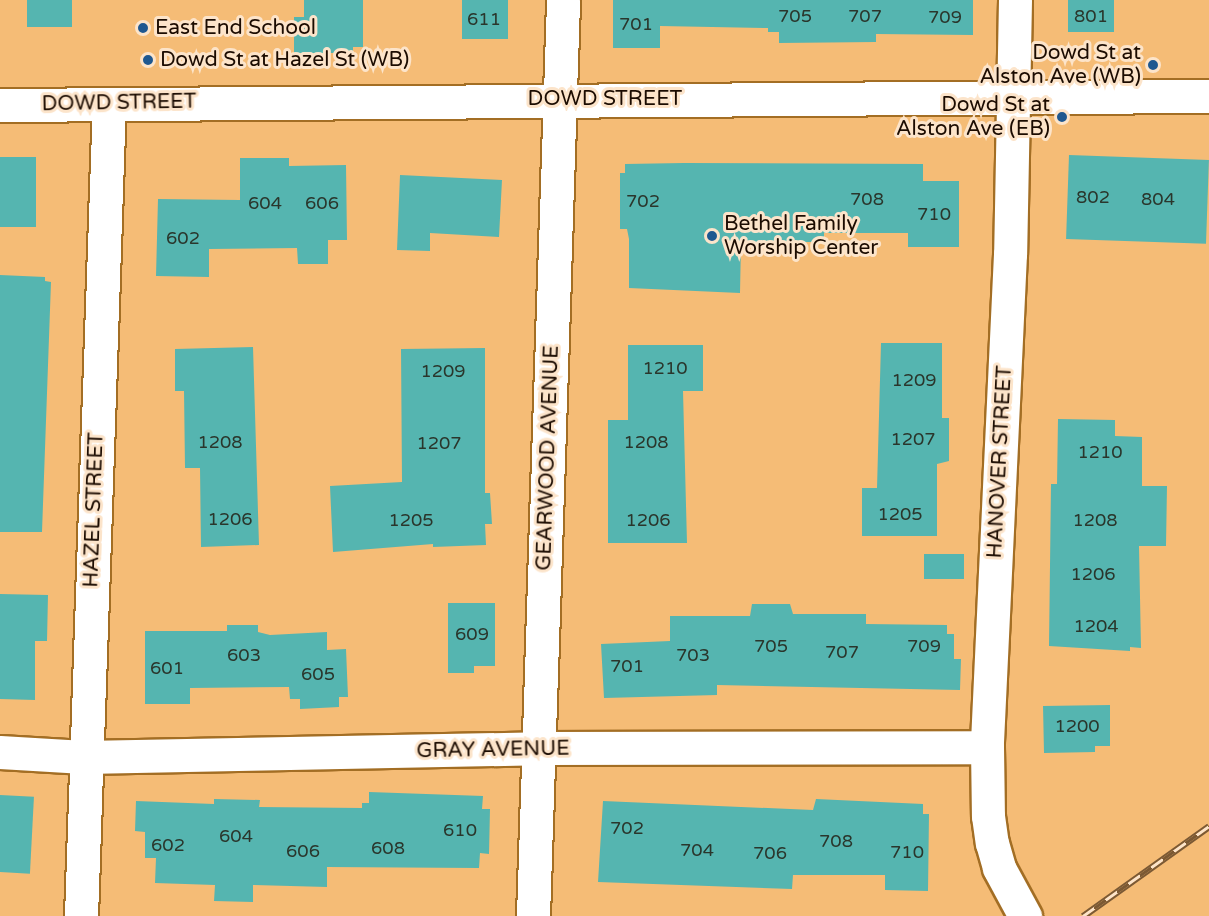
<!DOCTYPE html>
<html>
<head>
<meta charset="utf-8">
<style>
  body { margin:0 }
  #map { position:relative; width:1209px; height:916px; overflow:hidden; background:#f5bc76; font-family:"Varela Round",sans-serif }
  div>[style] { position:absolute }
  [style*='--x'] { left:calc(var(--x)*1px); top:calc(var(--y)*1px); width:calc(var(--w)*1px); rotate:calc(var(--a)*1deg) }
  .building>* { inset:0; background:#55b5b0; transform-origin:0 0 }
  .roads { filter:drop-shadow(2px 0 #a36e24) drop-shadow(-2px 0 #a36e24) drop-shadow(0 2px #a36e24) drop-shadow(0 -2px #a36e24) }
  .minor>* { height:33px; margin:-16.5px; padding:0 16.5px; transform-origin:16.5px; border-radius:16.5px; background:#fff }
  .rail>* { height:7px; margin-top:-3.5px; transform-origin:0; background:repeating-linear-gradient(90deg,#fce4ca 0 14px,#7b5934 0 28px); box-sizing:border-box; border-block:2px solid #7b5934 }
  .dots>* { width:16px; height:16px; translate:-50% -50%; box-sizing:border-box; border:3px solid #fce4ca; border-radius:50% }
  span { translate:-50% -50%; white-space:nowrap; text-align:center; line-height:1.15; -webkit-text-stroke:6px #fce4ca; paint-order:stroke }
  .number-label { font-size:18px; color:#2a362c }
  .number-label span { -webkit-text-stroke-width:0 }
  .poi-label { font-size:21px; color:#1b0b00 }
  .left { translate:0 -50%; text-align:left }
  .right { translate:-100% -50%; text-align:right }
  .street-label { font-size:21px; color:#1b0b00 }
</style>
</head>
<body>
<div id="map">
  <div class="building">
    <i style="left:27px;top:0;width:45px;height:27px"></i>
    <i style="clip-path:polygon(304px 0,363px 0,363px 47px,353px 47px,353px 53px,294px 53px,294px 17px,304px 17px)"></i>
    <i style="left:462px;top:0;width:46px;height:39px"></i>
    <i style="clip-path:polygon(613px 0,973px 0,973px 35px,876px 34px,876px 42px,779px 43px,779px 32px,768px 32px,768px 28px,660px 26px,660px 48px,613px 48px)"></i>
    <i style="left:1068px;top:0;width:46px;height:32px"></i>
    <i style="left:1069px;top:155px;width:140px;height:84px;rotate:2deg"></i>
    <i style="left:0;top:157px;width:36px;height:70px"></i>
    <i style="clip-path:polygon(240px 158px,289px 158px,289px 166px,346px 165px,347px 240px,328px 240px,328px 264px,298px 264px,297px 248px,209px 249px,209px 277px,156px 276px,158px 199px,240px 200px)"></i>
    <i style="clip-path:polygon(684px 163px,923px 164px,923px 181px,959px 181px,959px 247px,908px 247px,908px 233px,824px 233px,824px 242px,741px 242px,740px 293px,629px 288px,629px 239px,627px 229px,620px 229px,620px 173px,625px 173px,625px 164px)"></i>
    <i style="clip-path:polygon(400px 175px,502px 180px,499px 237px,430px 233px,430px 251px,397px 250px)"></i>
    <i style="clip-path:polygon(0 275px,45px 277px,45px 281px,51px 282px,42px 532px,0 532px)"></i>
    <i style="clip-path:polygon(881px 343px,942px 343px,942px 418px,949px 418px,949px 461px,937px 464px,937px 536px,862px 536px,862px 488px,877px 488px)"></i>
    <i style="clip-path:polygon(628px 345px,703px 345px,703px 391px,683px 391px,687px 543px,608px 543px,608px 420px,628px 420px)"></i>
    <i style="clip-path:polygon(253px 347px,259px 545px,201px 547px,200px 468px,185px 468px,184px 391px,175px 391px,175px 349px)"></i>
    <i style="clip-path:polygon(485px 348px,485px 493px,490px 493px,492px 524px,485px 524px,486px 545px,433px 547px,433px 544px,333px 552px,330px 486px,402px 482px,401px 349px)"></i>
    <i style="clip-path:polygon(1058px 419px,1115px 420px,1115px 436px,1142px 437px,1142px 486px,1167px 486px,1166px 546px,1139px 546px,1141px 648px,1130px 647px,1130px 651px,1049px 646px,1051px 484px,1057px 484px)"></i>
    <i style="left:924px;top:554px;width:40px;height:25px"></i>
    <i style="clip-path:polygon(0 594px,48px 595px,47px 641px,35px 641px,35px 700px,0 699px)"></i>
    <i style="clip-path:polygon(448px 603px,495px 603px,495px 666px,474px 666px,474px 673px,448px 673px)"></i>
    <i style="clip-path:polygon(752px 604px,790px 604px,793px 614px,866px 614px,866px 624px,947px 625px,947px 634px,954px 634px,954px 659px,961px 659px,960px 690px,717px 685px,717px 695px,604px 698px,601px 644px,670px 641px,670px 616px,750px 616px)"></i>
    <i style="clip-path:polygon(227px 625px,258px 625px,258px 632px,270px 635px,327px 632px,327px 650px,346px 649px,348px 697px,339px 697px,339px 707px,300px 709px,300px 699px,290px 699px,289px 687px,190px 688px,190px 704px,145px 704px,145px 631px,227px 631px)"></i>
    <i style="clip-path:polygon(1110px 705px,1110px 746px,1095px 746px,1095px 752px,1044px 753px,1043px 706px)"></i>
    <i style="clip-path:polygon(369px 792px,483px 796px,482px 809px,490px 809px,489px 854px,480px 853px,479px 868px,327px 867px,327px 887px,253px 885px,253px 902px,214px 901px,215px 885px,155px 883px,156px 858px,145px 858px,145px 832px,135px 831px,136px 801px,214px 804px,214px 799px,260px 800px,259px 807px,362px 808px,362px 803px,369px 803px)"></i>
    <i style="left:0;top:795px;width:34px;height:77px;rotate:3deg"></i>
    <i style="clip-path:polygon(816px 799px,923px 804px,923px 814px,929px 814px,928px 891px,885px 890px,885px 875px,793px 875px,792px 889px,598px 882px,603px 801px,813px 810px)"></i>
  </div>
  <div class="roads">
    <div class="minor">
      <i style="--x:1015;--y:0;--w:254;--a:91.1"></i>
      <i style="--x:1010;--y:254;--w:494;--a:92.7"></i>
      <i style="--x:987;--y:747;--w:69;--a:89.2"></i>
      <i style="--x:988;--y:816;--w:27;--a:82"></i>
      <i style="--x:992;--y:843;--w:26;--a:74"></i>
      <i style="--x:999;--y:868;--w:55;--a:61.6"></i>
      <i style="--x:0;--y:105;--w:1209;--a:-0.43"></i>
      <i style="--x:0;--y:752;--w:84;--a:3.4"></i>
      <i style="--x:84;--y:757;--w:454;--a:-1.1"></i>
      <i style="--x:538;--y:748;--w:449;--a:-0.1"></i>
      <i style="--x:81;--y:916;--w:812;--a:-88.03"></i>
      <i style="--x:533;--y:916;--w:916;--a:-88.12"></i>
    </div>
  </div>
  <div class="rail">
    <i style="--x:1083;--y:916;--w:155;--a:-35.5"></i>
  </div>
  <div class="dots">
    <i style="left:143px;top:28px;background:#1f5890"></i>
    <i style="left:148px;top:60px;background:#1f5890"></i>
    <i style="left:1153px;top:65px;background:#1f5890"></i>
    <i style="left:1062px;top:117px;background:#1f5890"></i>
    <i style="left:712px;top:236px;background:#1f5890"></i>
  </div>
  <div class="number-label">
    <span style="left:795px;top:16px">705</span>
    <span style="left:865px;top:16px">707</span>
    <span style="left:1091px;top:16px">801</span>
    <span style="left:945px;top:17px">709</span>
    <span style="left:484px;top:19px">611</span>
    <span style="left:636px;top:24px">701</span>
    <span style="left:1093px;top:197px">802</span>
    <span style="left:867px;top:199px">708</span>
    <span style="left:1158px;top:199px">804</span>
    <span style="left:643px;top:201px">702</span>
    <span style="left:265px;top:203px">604</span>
    <span style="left:322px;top:203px">606</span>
    <span style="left:934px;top:214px">710</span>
    <span style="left:183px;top:238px">602</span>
    <span style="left:665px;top:368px">1210</span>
    <span style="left:443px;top:371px">1209</span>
    <span style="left:914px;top:380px">1209</span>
    <span style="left:913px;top:439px">1207</span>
    <span style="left:220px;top:442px">1208</span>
    <span style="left:646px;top:442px">1208</span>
    <span style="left:439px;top:443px">1207</span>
    <span style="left:1100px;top:452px">1210</span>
    <span style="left:900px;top:514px">1205</span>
    <span style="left:230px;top:519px">1206</span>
    <span style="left:411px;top:520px">1205</span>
    <span style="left:648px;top:520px">1206</span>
    <span style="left:1095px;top:520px">1208</span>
    <span style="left:1093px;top:574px">1206</span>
    <span style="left:1096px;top:626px">1204</span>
    <span style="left:472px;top:634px">609</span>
    <span style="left:771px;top:646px">705</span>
    <span style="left:924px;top:646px">709</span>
    <span style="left:842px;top:652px">707</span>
    <span style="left:244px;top:655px">603</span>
    <span style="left:693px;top:655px">703</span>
    <span style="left:627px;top:666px">701</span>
    <span style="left:167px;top:668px">601</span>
    <span style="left:318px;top:674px">605</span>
    <span style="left:1077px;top:726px">1200</span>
    <span style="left:627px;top:828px">702</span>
    <span style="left:460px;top:830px">610</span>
    <span style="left:236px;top:836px">604</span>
    <span style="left:836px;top:841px">708</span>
    <span style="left:168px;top:845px">602</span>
    <span style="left:388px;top:848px">608</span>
    <span style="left:697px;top:850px">704</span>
    <span style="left:303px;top:851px">606</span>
    <span style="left:907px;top:852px">710</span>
    <span style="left:770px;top:853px">706</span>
  </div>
  <div class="poi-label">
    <span class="left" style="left:155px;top:28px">East End School</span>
    <span class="right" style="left:1141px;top:65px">Dowd St at<br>Alston Ave (WB)</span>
    <span class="left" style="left:160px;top:60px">Dowd St at Hazel St (WB)</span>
    <span class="right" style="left:1050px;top:117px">Dowd St at<br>Alston Ave (EB)</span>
    <span class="left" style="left:724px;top:236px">Bethel Family<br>Worship Center</span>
  </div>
  <div class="street-label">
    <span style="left:605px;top:99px">DOWD STREET</span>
    <span style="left:119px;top:103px;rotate:-1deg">DOWD STREET</span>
    <span style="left:548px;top:458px;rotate:-88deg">GEARWOOD AVENUE</span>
    <span style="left:1000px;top:462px;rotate:-87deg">HANOVER STREET</span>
    <span style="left:94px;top:510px;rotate:-88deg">HAZEL STREET</span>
    <span style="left:493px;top:750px;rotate:-1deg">GRAY AVENUE</span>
  </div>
</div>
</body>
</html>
